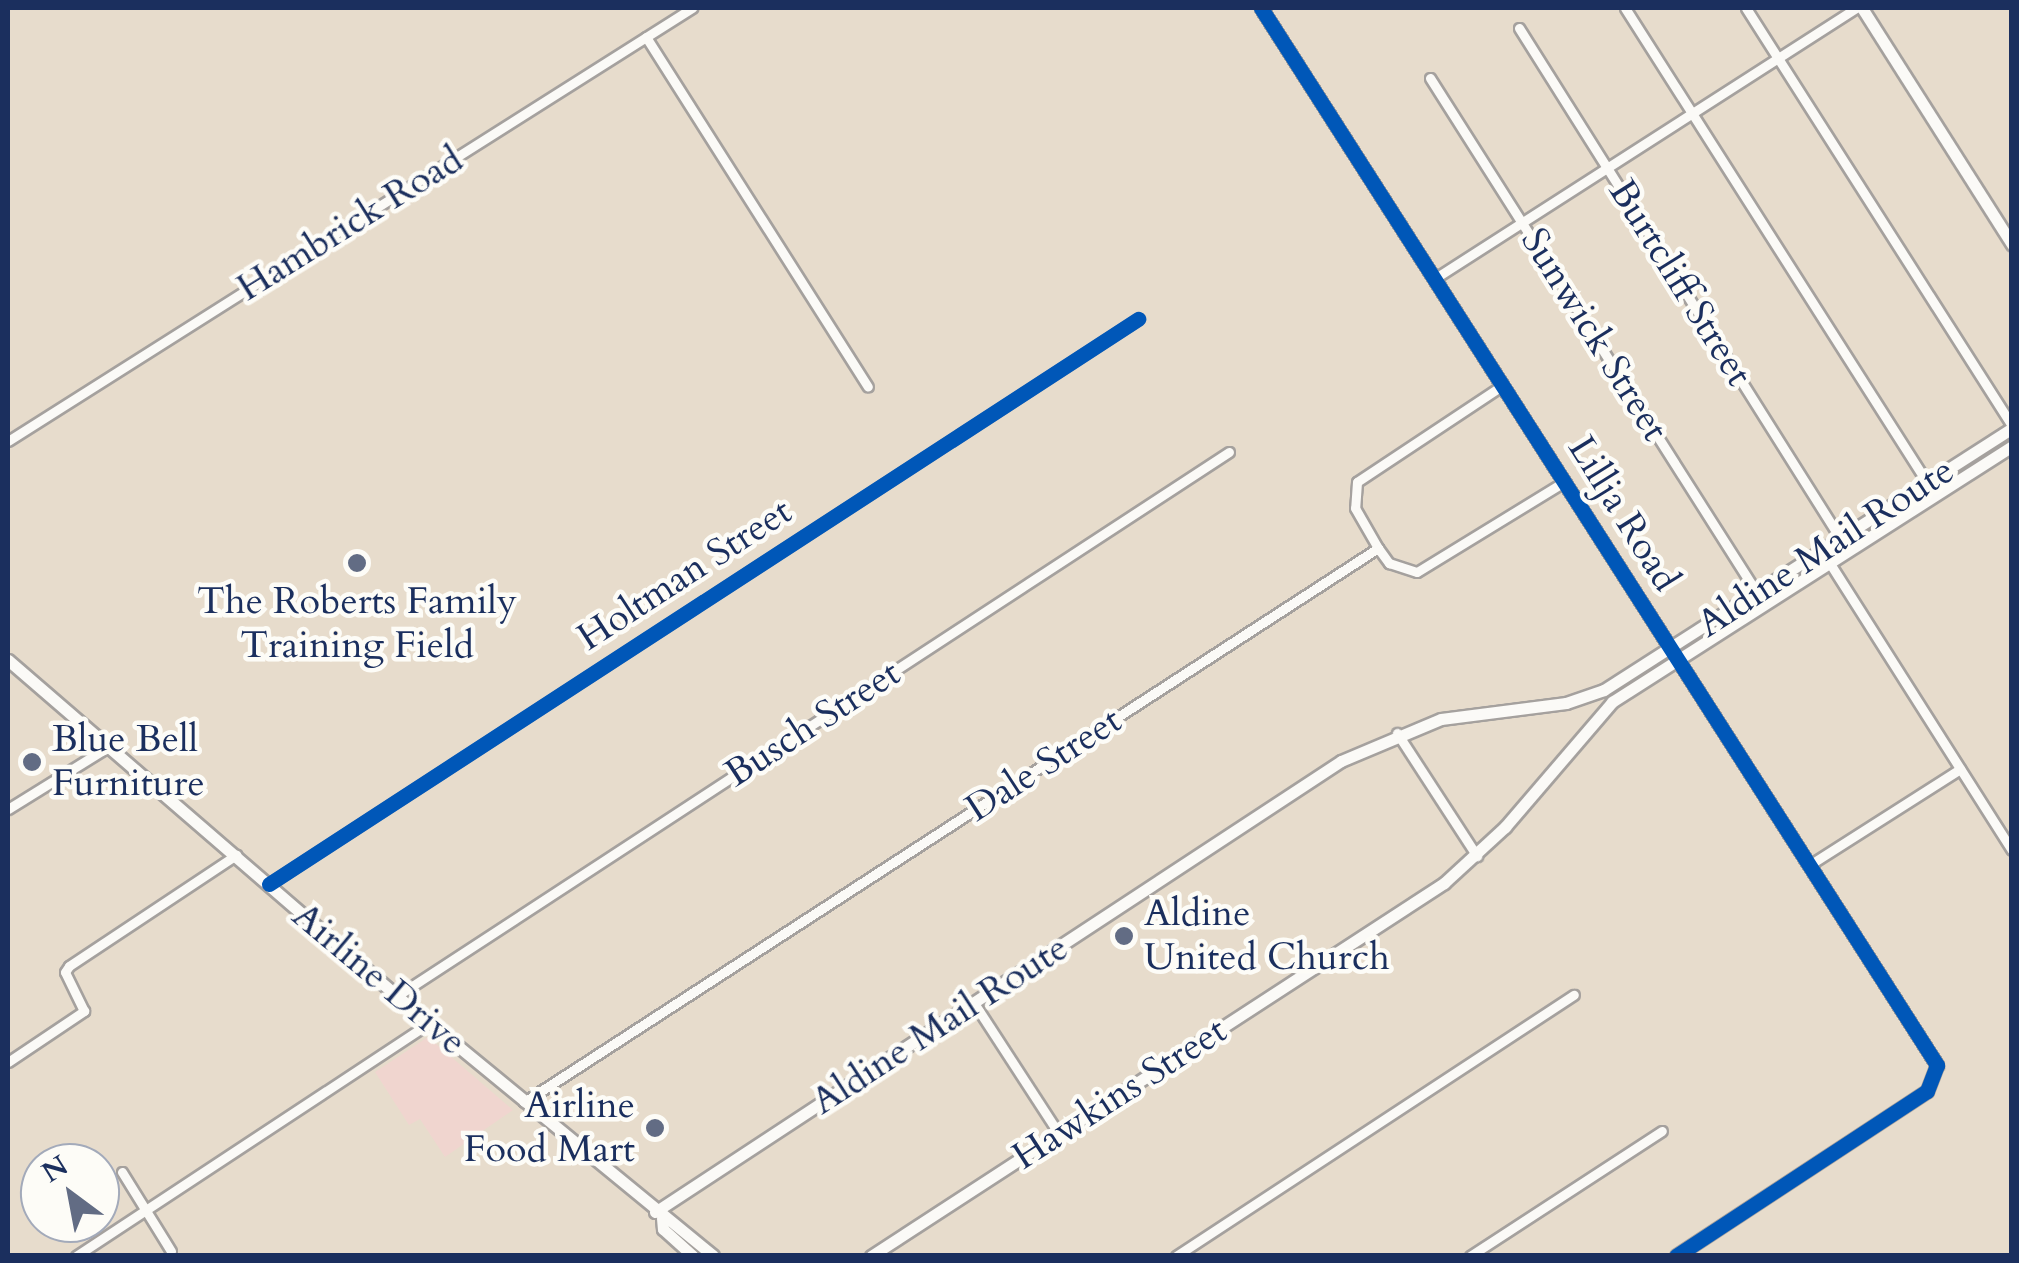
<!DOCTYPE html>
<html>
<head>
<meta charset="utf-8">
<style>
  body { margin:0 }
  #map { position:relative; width:2019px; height:1263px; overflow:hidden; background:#e7dccc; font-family:Cardo,serif }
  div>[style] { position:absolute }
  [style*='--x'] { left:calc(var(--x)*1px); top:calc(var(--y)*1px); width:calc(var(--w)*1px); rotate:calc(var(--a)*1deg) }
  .built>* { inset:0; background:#f0d5cf }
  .roads { filter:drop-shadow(2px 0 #a5a19e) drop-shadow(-2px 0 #a5a19e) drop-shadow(0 2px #a5a19e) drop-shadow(0 -2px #a5a19e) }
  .street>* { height:9px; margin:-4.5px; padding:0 4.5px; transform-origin:4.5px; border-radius:4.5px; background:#fbfaf7 }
  .secondary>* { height:11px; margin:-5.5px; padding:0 5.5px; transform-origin:5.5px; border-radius:5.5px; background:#fbfaf7 }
  .cycleway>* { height:15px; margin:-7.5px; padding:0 7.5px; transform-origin:7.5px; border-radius:7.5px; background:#0057b8 }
  .dots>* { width:28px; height:28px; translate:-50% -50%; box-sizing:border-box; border:5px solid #fdfcf7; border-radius:50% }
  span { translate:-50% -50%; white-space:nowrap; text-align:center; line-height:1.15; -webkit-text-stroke:9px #fdfcf7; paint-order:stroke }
  .street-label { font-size:38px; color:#1b2f5e }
  .poi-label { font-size:38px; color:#1b2f5e }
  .left { translate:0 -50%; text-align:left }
  .right { translate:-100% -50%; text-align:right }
  .frame { position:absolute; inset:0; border:10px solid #1b2f5e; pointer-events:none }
  .north { position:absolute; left:20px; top:1143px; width:100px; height:100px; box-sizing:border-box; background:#fdfcf7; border:2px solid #a3aaba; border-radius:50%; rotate:328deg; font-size:28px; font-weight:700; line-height:40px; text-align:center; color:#1b2f5e }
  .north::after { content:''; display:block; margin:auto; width:35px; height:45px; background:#626c84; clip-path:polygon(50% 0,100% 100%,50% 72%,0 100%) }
</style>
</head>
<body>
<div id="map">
  <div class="built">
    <i style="clip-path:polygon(428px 1037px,513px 1110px,445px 1157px,420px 1119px,409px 1125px,375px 1072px)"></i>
  </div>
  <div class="roads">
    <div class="street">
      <i style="--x:1625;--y:8;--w:577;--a:57.52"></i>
      <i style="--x:1746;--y:8;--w:495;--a:57.5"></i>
      <i style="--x:1519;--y:28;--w:603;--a:57.81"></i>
      <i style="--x:646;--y:37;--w:414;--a:57.6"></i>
      <i style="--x:1430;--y:78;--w:610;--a:57.59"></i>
      <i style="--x:1434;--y:279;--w:502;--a:-32.71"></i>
      <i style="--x:1503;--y:385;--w:175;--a:146.4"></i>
      <i style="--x:1357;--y:482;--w:26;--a:94"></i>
      <i style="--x:1355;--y:508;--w:46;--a:60.1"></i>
      <i style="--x:1378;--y:548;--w:19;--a:54"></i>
      <i style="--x:1389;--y:563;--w:29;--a:18"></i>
      <i style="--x:1417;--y:572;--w:172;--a:-31.5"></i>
      <i style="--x:8;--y:441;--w:810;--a:-32.34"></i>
      <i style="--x:1829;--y:562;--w:341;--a:57.6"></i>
      <i style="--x:1397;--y:733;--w:147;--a:57"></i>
      <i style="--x:8;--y:809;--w:118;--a:-31.8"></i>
      <i style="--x:1811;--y:864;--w:177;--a:-32.5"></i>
      <i style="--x:269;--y:884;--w:1037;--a:-33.03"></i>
      <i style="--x:397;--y:996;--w:994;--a:-33.18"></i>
      <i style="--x:974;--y:1003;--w:156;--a:57"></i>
      <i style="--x:8;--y:1062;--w:92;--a:-33.9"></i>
      <i style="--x:84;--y:1011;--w:43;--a:-116"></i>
      <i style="--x:65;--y:972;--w:7;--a:-56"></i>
      <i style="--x:69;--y:966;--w:201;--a:-33.6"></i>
      <i style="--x:524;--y:1102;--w:1018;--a:-32.97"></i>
      <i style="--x:122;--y:1172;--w:93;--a:58.2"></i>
      <i style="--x:76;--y:1256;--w:424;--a:-33.4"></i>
      <i style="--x:1176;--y:1256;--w:476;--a:-33.3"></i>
      <i style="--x:1470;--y:1256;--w:229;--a:-33.1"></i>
    </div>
    <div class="secondary">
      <i style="--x:1261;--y:8;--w:1255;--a:57.4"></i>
      <i style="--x:1937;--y:1065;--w:28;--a:111"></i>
      <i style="--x:1927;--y:1091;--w:300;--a:146.7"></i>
      <i style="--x:1862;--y:8;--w:280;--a:57.6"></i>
      <i style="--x:8;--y:660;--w:514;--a:40.82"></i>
      <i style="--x:397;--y:996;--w:409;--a:39.4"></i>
      <i style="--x:655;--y:1212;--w:821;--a:-33.32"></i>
      <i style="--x:1341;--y:761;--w:108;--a:-22.8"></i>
      <i style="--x:1441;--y:719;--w:126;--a:-7.3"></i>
      <i style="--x:1566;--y:703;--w:40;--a:-18.9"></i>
      <i style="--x:1604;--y:690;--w:485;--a:-32.7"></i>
      <i style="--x:662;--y:1218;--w:11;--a:85"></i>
      <i style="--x:663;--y:1229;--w:40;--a:42"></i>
      <i style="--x:871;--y:1256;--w:684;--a:-33.06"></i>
      <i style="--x:1444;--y:883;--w:83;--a:-42.6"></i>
      <i style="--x:1505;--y:827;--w:165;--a:-49.4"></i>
      <i style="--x:1612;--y:702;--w:475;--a:-32.6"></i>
    </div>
  </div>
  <div class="cycleway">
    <i style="--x:1261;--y:8;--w:1255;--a:57.4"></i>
    <i style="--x:1937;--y:1065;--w:28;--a:111"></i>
    <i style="--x:1927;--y:1091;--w:300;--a:146.7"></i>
    <i style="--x:269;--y:884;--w:1037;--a:-33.03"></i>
  </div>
  <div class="dots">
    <i style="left:357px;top:563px;background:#626c84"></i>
    <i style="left:32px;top:762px;background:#626c84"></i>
    <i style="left:1124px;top:936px;background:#626c84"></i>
    <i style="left:655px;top:1128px;background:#626c84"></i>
  </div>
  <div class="street-label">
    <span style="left:350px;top:224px;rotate:-32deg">Hambrick Road</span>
    <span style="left:1680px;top:283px;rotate:58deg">Burtcliff Street</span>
    <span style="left:1594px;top:335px;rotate:58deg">Sunwick Street</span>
    <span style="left:1623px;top:514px;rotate:58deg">Lillja Road</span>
    <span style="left:1826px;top:548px;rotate:-33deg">Aldine Mail Route</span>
    <span style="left:685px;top:575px;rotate:-33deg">Holtman Street</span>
    <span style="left:813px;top:724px;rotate:-33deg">Busch Street</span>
    <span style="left:1044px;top:765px;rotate:-33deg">Dale Street</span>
    <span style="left:379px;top:979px;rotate:40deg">Airline Drive</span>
    <span style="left:940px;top:1025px;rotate:-33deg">Aldine Mail Route</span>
    <span style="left:1120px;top:1094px;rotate:-33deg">Hawkins Street</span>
  </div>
  <div class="poi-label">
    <span style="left:357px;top:624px">The Roberts Family<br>Training Field</span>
    <span class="left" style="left:52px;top:762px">Blue Bell<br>Furniture</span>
    <span class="left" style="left:1144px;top:936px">Aldine<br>United Church</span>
    <span class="right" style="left:635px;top:1128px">Airline<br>Food Mart</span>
  </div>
  <div class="frame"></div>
  <div class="north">N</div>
</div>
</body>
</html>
